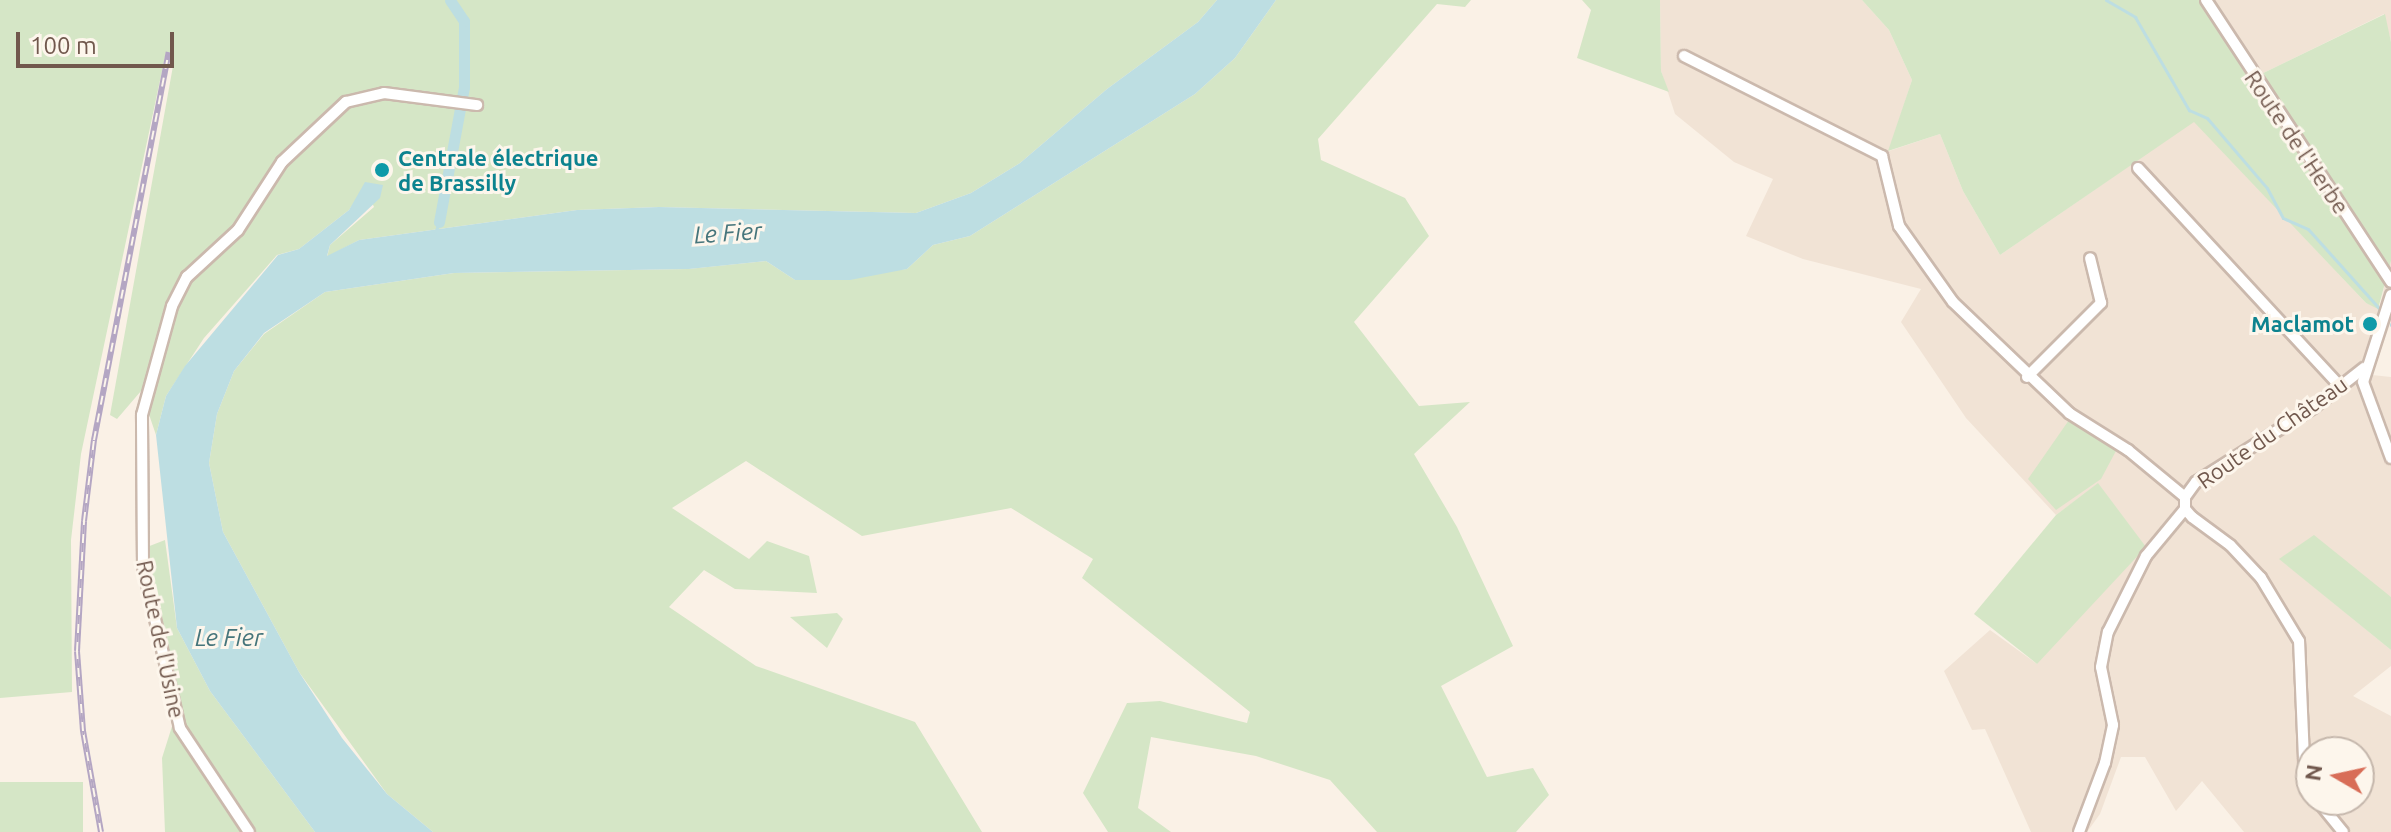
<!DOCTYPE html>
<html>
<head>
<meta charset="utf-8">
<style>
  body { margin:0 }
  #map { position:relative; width:2391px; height:832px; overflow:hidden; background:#faf1e6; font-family:Ubuntu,sans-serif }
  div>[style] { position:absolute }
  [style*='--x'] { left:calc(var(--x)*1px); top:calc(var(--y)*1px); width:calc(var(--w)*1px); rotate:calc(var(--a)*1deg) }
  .residential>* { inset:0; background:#f1e3d5 }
  .green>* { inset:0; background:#d5e6c6; transform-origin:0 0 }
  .water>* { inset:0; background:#bddee2 }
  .stream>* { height:3px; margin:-1.5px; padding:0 1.5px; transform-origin:1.5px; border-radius:1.5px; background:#bddee2 }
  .canal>* { height:11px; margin:-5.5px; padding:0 5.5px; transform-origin:5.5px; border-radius:5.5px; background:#bddee2 }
  .roads { filter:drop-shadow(2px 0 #cbb9ad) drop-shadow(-2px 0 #cbb9ad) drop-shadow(0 2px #cbb9ad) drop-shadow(0 -2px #cbb9ad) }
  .street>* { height:10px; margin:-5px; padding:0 5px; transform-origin:5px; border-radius:5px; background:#fff }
  .rail>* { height:6px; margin-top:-3px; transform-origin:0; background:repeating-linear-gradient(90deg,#fdf6ec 0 9px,#b4a6c3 0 18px); box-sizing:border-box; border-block:2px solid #b4a6c3 }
  .dots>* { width:22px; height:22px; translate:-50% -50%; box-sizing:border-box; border:4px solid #fdf6ec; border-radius:50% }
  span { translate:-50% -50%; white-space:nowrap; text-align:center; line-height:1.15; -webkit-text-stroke:6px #fdf6ec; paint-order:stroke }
  .street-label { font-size:22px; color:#71584d }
  .culture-label { font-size:22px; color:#0d838f; font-weight:700 }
  .left { translate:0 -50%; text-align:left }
  .right { translate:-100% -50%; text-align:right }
  .water-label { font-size:24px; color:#46757b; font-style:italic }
  .north { position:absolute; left:2295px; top:736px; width:80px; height:80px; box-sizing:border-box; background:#fdf6ec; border:2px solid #c5b7ac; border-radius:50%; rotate:279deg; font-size:22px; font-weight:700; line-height:32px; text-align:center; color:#71584d }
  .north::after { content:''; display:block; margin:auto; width:28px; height:36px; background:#d86d57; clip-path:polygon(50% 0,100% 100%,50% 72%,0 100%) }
  .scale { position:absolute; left:16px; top:32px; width:158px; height:36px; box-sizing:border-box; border:4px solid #71584d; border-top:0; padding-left:10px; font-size:24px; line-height:28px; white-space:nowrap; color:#71584d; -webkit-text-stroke:6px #fdf6ec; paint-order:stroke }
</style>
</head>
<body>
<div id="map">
  <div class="residential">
    <i style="clip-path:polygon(evenodd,1660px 0,1862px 0,1889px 30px,1912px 80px,1889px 151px,1940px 134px,1963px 191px,2000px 255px,2194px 121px,2366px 303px,2379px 308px,2391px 261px,2391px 321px,2372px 375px,2391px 377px,2391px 597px,2280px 559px,2391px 650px,2391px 666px,2353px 696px,2391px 716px,2391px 832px,2244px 832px,2202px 781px,2176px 811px,2145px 757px,2121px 757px,2100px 814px,2087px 832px,2031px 832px,1985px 729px,1972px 730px,1944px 671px,1990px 630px,2037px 664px,2098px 484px,2056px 515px,1966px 418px,1901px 322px,1921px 289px,1803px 259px,1746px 236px,1773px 179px,1734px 162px,1675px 114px,1661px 71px,1660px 0,2311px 752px,2359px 752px,2359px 800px,2311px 800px,2311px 752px)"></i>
    <i style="clip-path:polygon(2201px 0,2391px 0,2391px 42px,2384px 14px,2249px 80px)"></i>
  </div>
  <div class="green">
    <i style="clip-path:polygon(0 0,1217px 0,1198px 22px,1107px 89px,1020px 163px,971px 193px,916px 213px,659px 207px,577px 210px,359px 240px,327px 257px,330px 245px,374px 207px,365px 187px,349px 210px,299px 249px,277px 255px,204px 338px,166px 396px,156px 435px,141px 391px,117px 419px,110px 415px,173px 66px,172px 53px,166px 52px,81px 454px,71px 540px,72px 692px,0 698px)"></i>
    <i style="clip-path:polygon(1276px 0,1471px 0,1465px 7px,1437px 4px,1318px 139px,1321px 160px,1405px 198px,1429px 236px,1354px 322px,1419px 406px,1470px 402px,1414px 454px,1457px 527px,1513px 646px,1441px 686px,1487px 777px,1533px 768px,1549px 795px,1516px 832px,1377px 832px,1330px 780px,1256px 756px,1151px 737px,1138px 808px,1171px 832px,1108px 832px,1083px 793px,1127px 703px,1160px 701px,1247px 723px,1250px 712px,1082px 578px,1093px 559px,1011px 508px,862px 536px,746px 461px,672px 508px,749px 559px,767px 541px,809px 556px,817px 593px,735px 589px,704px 570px,669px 607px,756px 666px,915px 722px,982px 832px,433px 832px,387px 794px,299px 672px,223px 532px,209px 463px,217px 414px,234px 371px,264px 334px,325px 292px,454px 273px,688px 269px,766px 261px,795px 280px,907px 269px,933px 245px,970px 236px,1195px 94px,1235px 58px)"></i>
    <i style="clip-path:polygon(1582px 0,1660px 0,1661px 71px,1669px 92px,1577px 58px,1591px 10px)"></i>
    <i style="clip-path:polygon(1862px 0,2201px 0,2249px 80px,2385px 14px,2391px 42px,2391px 261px,2378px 309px,2366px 303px,2194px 122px,2000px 255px,1963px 191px,1940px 134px,1888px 151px,1912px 80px,1889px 30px)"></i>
    <i style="clip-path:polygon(2069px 420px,2117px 449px,2101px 479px,2056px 510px,2028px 479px)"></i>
    <i style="clip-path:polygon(2098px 483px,2146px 547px,2037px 664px,1974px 614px,2056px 515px)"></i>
    <i style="clip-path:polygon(2314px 535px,2391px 597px,2391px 650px,2279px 559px)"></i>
    <i style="clip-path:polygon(165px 540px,177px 628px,210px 691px,315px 832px,165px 832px,162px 758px,180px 701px,147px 547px)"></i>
    <i style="clip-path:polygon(837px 613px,843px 619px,827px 648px,790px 617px)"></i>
    <i style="left:0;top:782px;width:83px;height:50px"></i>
  </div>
  <div class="water">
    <i style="clip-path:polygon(1217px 0,1276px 0,1235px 58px,1195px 94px,970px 236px,933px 245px,907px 269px,850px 280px,795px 280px,766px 261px,689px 269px,454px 273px,325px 292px,264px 333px,234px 371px,217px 414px,209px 463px,223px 532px,299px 672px,342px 738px,387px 794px,433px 832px,315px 832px,210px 691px,177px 628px,156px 435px,166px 396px,185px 366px,278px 255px,299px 249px,349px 210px,365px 182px,383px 185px,380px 198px,330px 245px,327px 256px,359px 240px,577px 210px,659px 207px,916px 213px,971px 193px,1020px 163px,1107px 89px,1198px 22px)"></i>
  </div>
  <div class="stream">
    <i style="--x:2106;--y:0;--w:34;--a:30"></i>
    <i style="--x:2135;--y:17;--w:108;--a:59.9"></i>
    <i style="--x:2189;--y:110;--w:20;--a:24"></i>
    <i style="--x:2207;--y:118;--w:92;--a:49.4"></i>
    <i style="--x:2267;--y:188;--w:34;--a:62"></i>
    <i style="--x:2283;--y:218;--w:27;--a:24"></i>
    <i style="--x:2308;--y:229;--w:106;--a:48.1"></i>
    <i style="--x:435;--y:233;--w:12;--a:-70"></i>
    <i style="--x:2391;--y:324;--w:1;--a:90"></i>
  </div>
  <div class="canal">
    <i style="--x:439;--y:222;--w:137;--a:-79.5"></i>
    <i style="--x:464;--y:87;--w:66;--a:-90"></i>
    <i style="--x:464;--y:21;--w:25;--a:-124"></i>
  </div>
  <div class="roads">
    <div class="street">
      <i style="--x:2206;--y:0;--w:337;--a:56.7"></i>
      <i style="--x:1684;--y:56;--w:222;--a:26.8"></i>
      <i style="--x:1882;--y:156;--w:72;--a:76.3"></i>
      <i style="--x:1899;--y:226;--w:93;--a:54.6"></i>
      <i style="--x:1953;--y:302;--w:161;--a:43.7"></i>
      <i style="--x:2069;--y:413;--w:70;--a:32.1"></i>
      <i style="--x:2128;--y:450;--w:74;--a:39.5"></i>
      <i style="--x:2138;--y:168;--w:297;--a:47.2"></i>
      <i style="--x:2391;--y:295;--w:91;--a:107.8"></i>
      <i style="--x:2363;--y:382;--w:81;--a:69.8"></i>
      <i style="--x:2027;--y:377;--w:105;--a:-45"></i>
      <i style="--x:2101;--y:303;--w:46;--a:-103.7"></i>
      <i style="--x:2311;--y:790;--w:32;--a:-103"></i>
      <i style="--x:2304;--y:759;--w:118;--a:-92.4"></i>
      <i style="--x:2299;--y:641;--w:74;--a:-121.1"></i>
      <i style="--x:2261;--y:578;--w:45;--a:-133.2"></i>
      <i style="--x:2230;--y:545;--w:47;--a:-143.6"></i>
      <i style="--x:2192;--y:517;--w:11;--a:-131"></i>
      <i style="--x:2185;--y:509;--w:12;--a:-90"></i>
      <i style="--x:2185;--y:497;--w:19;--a:-54"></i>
      <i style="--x:2196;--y:482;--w:138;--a:-32.3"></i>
      <i style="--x:2313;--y:408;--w:65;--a:-38.1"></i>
      <i style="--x:2317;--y:800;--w:41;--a:50.9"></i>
      <i style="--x:249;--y:832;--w:125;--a:-123.6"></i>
      <i style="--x:180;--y:728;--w:166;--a:-102.9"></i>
      <i style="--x:143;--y:566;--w:151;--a:-90.4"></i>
      <i style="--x:142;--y:415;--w:113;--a:-74.6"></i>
      <i style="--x:172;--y:306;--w:33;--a:-63"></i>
      <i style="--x:187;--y:277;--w:69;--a:-42.7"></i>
      <i style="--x:238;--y:230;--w:81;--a:-57.1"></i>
      <i style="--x:282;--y:162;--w:88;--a:-43.2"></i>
      <i style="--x:346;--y:102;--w:39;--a:-13"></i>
      <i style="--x:384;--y:93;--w:94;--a:7.4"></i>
      <i style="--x:2079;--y:832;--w:74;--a:-69.4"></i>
      <i style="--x:2105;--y:763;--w:39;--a:-78"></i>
      <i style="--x:2113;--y:725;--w:59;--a:-101.7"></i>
      <i style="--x:2101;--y:667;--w:36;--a:-79"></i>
      <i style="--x:2108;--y:632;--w:85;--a:-63.4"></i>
      <i style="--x:2146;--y:556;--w:61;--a:-50.3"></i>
    </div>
  </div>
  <div class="rail">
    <i style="--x:101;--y:832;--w:103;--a:-100.1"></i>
    <i style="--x:83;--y:731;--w:80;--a:-94.3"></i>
    <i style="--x:77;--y:651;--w:130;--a:-86.9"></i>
    <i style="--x:84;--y:521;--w:82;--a:-83"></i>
    <i style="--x:94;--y:440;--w:395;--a:-79.1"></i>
  </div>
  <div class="dots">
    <i style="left:382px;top:170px;background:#0f9aa8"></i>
    <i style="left:2370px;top:324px;background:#0f9aa8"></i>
  </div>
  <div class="street-label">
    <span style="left:2297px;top:142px;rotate:56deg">Route de l'Herbe</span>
    <span style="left:2272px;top:432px;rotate:-35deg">Route du Château</span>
    <span style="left:161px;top:639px;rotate:78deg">Route de l'Usine</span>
  </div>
  <div class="culture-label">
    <span class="left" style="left:398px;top:170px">Centrale électrique<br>de Brassilly</span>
    <span class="right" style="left:2354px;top:324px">Maclamot</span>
  </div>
  <div class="water-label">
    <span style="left:728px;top:233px;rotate:-4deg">Le Fier</span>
    <span style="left:229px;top:638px">Le Fier</span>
  </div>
  <div class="north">N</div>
  <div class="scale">100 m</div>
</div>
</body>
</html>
